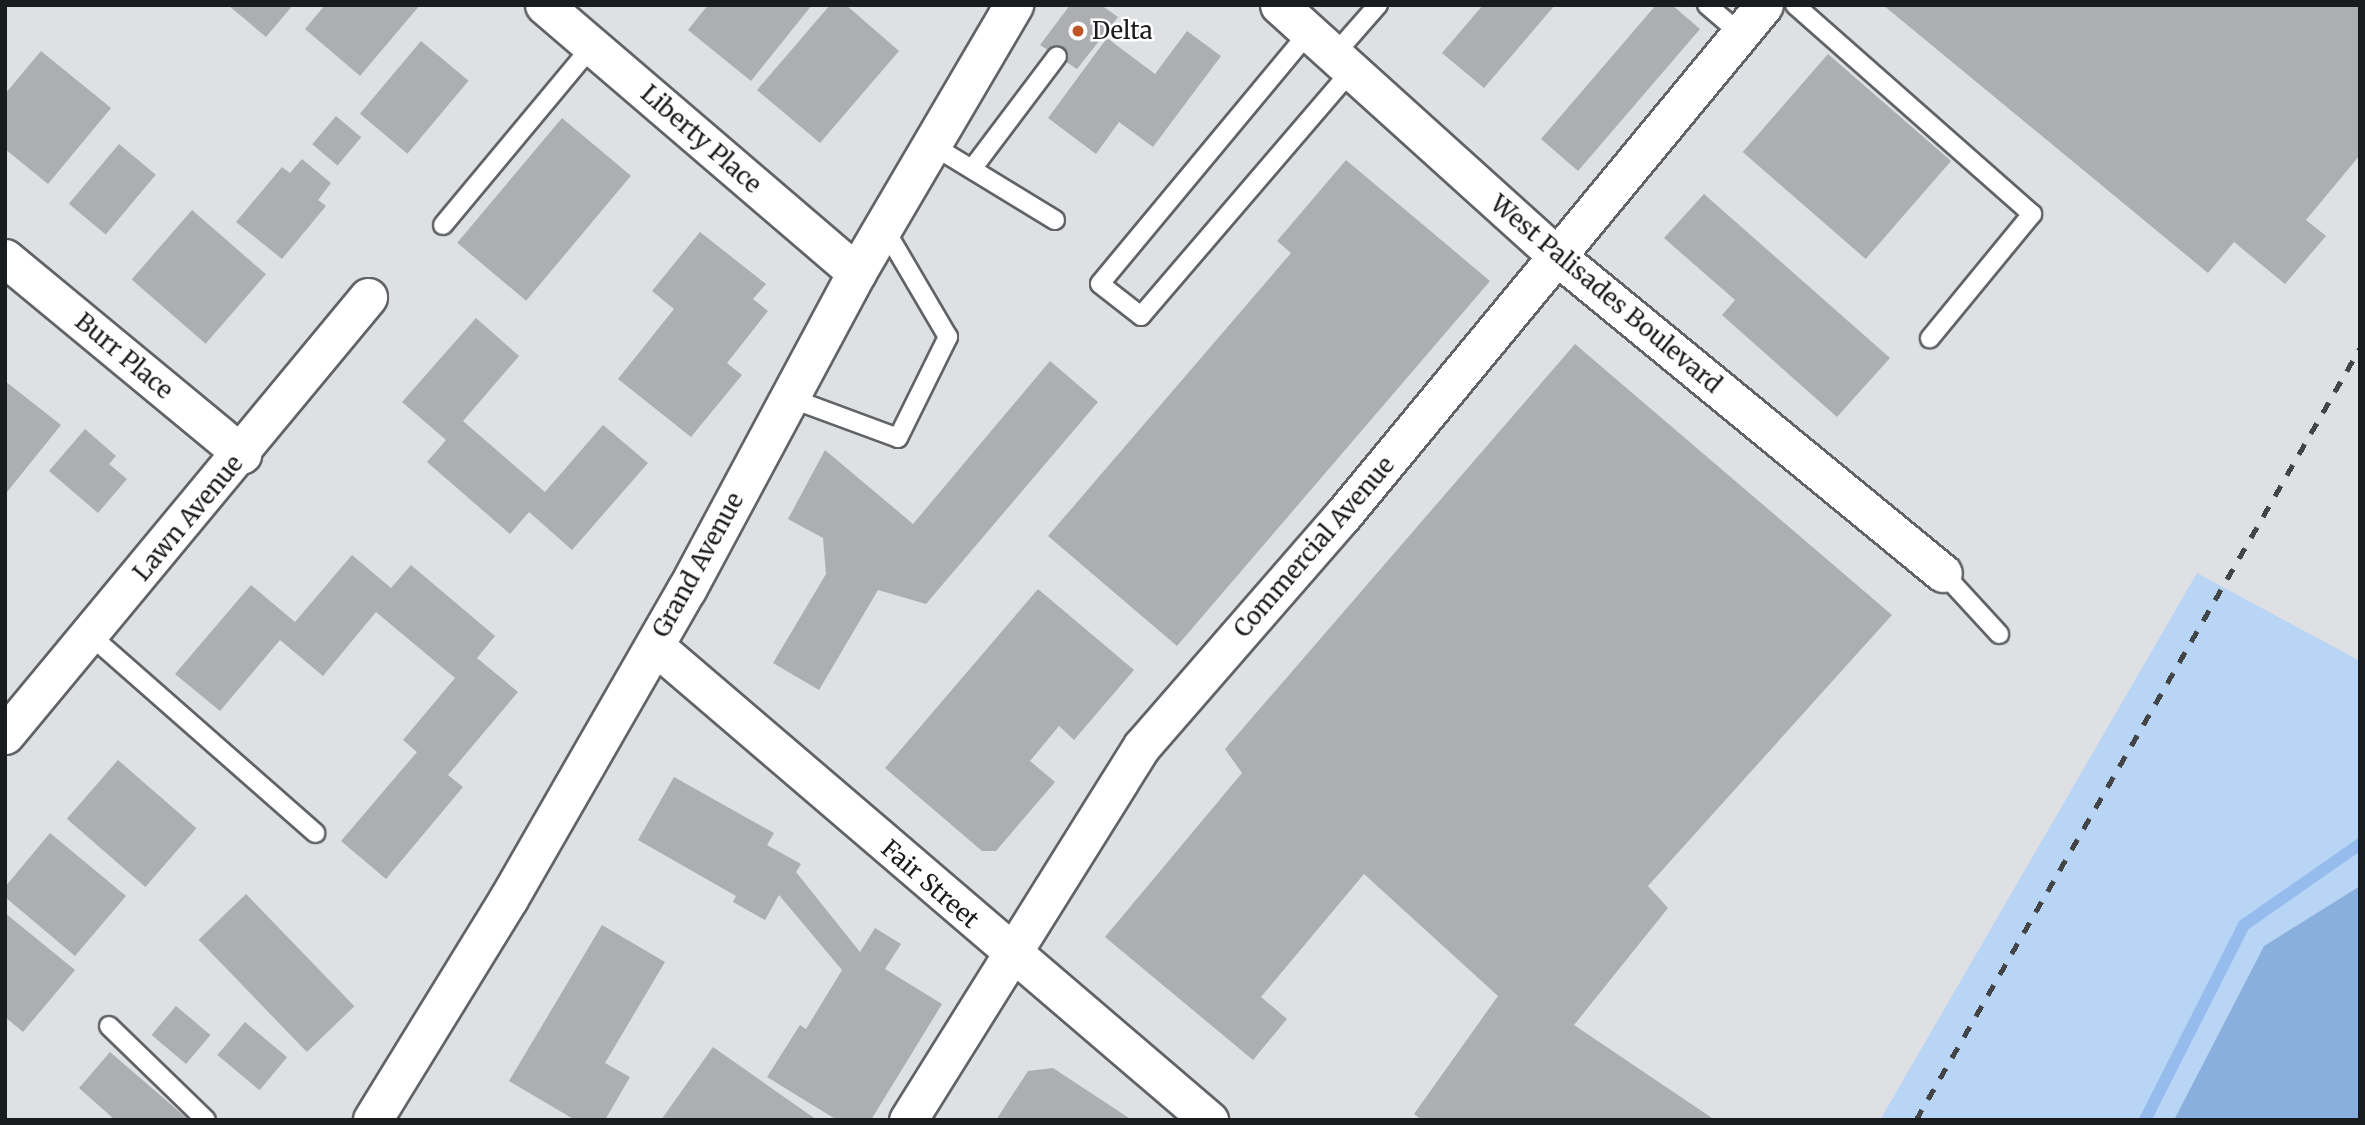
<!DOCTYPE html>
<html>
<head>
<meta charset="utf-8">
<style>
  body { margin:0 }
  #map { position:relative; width:2365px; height:1125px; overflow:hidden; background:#dee0e4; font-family:Merriweather,serif }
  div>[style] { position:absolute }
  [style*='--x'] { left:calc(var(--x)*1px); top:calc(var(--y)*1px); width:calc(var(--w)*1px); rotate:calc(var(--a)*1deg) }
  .green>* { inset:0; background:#b9d5f6 }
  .forest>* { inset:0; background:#88afdd }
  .stream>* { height:12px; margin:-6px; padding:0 6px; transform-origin:6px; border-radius:6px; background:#95bcec }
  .building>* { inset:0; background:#acaeb2; transform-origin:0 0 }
  .roads { filter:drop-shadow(2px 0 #616366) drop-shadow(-2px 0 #616366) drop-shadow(0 2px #616366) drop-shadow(0 -2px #616366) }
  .service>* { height:18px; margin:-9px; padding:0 9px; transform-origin:9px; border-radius:9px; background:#fff }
  .minor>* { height:37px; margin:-18.5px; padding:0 18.5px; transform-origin:18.5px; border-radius:18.5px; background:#fff }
  .primary>* { height:38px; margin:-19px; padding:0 19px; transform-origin:19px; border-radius:19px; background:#fff }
  .rail>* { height:5px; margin-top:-2.5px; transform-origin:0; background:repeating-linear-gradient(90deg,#434446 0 12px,transparent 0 24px) }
  .dots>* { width:19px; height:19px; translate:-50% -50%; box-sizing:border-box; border:4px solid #fff; border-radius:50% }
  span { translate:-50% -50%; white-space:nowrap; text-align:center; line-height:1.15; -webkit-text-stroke:5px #fff; paint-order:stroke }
  .poi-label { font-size:24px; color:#1a1b1c }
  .left { translate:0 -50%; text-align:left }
  .street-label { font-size:24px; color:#1a1b1c }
  .frame { position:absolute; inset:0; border:7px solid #1a1b1c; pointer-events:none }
</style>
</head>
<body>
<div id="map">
  <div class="green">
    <i style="clip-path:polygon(2197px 573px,2360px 661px,2360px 886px,2264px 946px,2174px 1120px,1880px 1120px)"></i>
  </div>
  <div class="forest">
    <i style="clip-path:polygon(2360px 886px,2360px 1120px,2174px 1120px,2264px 946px)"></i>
  </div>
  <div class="stream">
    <i style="--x:2145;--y:1120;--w:219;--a:-63.1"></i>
    <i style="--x:2244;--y:925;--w:141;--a:-34.9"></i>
  </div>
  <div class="building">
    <i style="clip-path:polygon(228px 5px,293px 5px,266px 37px)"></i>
    <i style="clip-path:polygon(325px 5px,420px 5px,360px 76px,305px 29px)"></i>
    <i style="clip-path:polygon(708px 5px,812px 5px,751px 81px,688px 30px)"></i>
    <i style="clip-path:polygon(830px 5px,846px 5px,899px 51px,820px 143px,757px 90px)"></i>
    <i style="clip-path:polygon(1070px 5px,1101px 5px,1118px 17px,1077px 69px,1040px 45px)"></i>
    <i style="clip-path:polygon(1483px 5px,1555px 5px,1484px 88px,1442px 53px)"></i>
    <i style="clip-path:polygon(1656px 5px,1672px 5px,1700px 29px,1578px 171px,1541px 139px)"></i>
    <i style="clip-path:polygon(1883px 5px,2360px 5px,2360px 155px,2306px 220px,2326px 236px,2285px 284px,2234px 242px,2208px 273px)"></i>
    <i style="clip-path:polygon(1187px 31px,1221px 56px,1153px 147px,1119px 122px,1096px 154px,1048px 118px,1107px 38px,1155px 74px)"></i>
    <i style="left:421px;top:41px;width:62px;height:95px;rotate:40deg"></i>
    <i style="clip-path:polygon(41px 51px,111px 108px,48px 184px,5px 149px,5px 94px)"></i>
    <i style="left:1828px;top:54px;width:163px;height:130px;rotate:41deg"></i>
    <i style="left:336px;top:116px;width:33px;height:37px;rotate:40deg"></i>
    <i style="left:562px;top:118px;width:90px;height:163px;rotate:40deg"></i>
    <i style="left:119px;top:144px;width:48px;height:78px;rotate:40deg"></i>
    <i style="clip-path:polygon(302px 159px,331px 183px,318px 200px,326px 206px,282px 259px,236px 222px,282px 167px,290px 173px)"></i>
    <i style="clip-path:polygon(1346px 160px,1490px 281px,1177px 646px,1048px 536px,1291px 253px,1277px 241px)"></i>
    <i style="clip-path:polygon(1704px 194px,1890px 358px,1837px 417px,1722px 315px,1735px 300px,1664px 238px)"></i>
    <i style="left:192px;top:210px;width:98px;height:92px;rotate:41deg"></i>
    <i style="clip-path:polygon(700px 232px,766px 284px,753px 299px,768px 311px,727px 363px,742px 375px,691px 437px,618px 379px,674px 309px,652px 291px)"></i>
    <i style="clip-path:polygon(476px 318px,519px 356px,463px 421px,545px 492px,603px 425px,648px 463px,572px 550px,529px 512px,510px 534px,427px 462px,446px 440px,402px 402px)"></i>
    <i style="clip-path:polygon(1575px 344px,1892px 615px,1648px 886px,1668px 908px,1574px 1025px,1715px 1120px,1422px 1120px,1414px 1114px,1498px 996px,1364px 874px,1261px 997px,1287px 1019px,1253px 1060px,1105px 937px,1242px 773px,1225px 749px)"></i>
    <i style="clip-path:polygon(1050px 361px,1098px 402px,926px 604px,878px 590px,819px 690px,773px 663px,826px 574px,823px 538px,788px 519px,825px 450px,913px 524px)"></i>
    <i style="clip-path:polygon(5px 381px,61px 425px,7px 492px,5px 490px)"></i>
    <i style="clip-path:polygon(85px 429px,116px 456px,109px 464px,127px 479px,98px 513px,49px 471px)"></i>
    <i style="clip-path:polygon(352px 555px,391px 588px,411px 565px,495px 636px,477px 658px,518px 692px,448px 775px,463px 787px,386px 879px,341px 841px,417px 752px,403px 740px,455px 678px,376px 612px,323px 676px,280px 640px,220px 711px,175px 674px,251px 585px,295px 622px)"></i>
    <i style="clip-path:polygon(1038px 589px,1134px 670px,1074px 740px,1059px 726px,1030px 761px,1055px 782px,996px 851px,982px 851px,885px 768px)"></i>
    <i style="left:118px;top:760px;width:104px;height:78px;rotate:41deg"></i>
    <i style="clip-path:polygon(674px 777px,774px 833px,767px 845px,801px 864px,796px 872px,860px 952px,875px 928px,901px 944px,885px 969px,942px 1004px,871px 1120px,837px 1120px,767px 1077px,800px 1025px,806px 1029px,842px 970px,779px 895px,765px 920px,733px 902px,736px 896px,638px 840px)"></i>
    <i style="clip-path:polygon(50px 833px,126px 896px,75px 956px,5px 897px,5px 887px)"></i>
    <i style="left:246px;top:894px;width:156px;height:66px;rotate:46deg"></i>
    <i style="clip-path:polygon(5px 913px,75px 970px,23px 1032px,5px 1017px)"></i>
    <i style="clip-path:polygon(602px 925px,665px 962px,605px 1063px,630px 1077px,605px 1120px,575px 1120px,509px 1081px)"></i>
    <i style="left:176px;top:1006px;width:45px;height:38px;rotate:40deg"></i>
    <i style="left:245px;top:1022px;width:55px;height:43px;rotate:40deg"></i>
    <i style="clip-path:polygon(713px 1047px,817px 1120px,661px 1120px)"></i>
    <i style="clip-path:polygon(110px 1052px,189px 1120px,115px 1120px,79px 1088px)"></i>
    <i style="clip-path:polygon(1053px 1068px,1132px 1120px,996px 1120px,1028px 1071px)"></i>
  </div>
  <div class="roads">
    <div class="service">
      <i style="--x:1707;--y:5;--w:45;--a:40.5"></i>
      <i style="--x:1795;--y:5;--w:316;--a:41.4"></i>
      <i style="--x:2032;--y:214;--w:161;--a:129.4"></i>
      <i style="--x:1309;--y:32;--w:327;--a:129.7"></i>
      <i style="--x:1100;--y:284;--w:52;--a:38"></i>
      <i style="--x:1141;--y:316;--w:323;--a:-49.4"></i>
      <i style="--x:1334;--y:55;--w:67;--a:-48.7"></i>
      <i style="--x:932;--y:145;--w:144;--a:31.4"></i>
      <i style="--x:972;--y:169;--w:141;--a:-53"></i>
      <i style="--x:443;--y:225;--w:233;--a:-50.2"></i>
      <i style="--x:790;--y:398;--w:115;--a:20.3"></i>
      <i style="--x:898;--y:438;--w:113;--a:-63.7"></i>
      <i style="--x:948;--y:337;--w:126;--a:-120.4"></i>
      <i style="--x:1943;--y:573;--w:83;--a:47.4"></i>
      <i style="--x:90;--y:635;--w:300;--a:41.3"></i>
      <i style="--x:109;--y:1026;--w:135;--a:44.1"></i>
    </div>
    <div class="minor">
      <i style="--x:544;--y:5;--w:412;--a:40.6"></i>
      <i style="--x:1279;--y:5;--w:376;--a:42.1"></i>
      <i style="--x:1558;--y:257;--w:498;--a:39.4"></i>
      <i style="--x:5;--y:258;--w:308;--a:39.6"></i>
      <i style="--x:654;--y:645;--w:731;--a:40.56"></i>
      <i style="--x:5;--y:735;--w:569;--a:-50.35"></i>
      <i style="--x:908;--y:1120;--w:441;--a:-58"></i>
      <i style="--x:1142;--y:746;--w:306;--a:-49"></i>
      <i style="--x:1343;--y:515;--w:661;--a:-50.46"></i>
    </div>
    <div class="primary">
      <i style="--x:373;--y:1120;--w:259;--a:-58.4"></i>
      <i style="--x:509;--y:899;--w:357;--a:-60.1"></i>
      <i style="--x:687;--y:590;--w:360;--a:-61.8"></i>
      <i style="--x:857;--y:273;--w:311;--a:-59.6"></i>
    </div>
  </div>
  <div class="rail">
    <i style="--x:1916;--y:1120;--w:891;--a:-60.1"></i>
  </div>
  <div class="dots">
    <i style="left:1078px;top:31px;background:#bd5727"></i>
  </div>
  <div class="poi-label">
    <span class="left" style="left:1092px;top:31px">Delta</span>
  </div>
  <div class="street-label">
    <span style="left:701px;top:139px;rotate:41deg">Liberty Place</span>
    <span style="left:1606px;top:294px;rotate:40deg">West Palisades Boulevard</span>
    <span style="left:124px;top:356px;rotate:40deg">Burr Place</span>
    <span style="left:188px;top:518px;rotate:-50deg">Lawn Avenue</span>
    <span style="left:1314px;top:547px;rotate:-49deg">Commercial Avenue</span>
    <span style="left:698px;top:565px;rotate:-61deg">Grand Avenue</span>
    <span style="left:930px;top:884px;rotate:41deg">Fair Street</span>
  </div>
  <div class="frame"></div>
</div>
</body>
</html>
